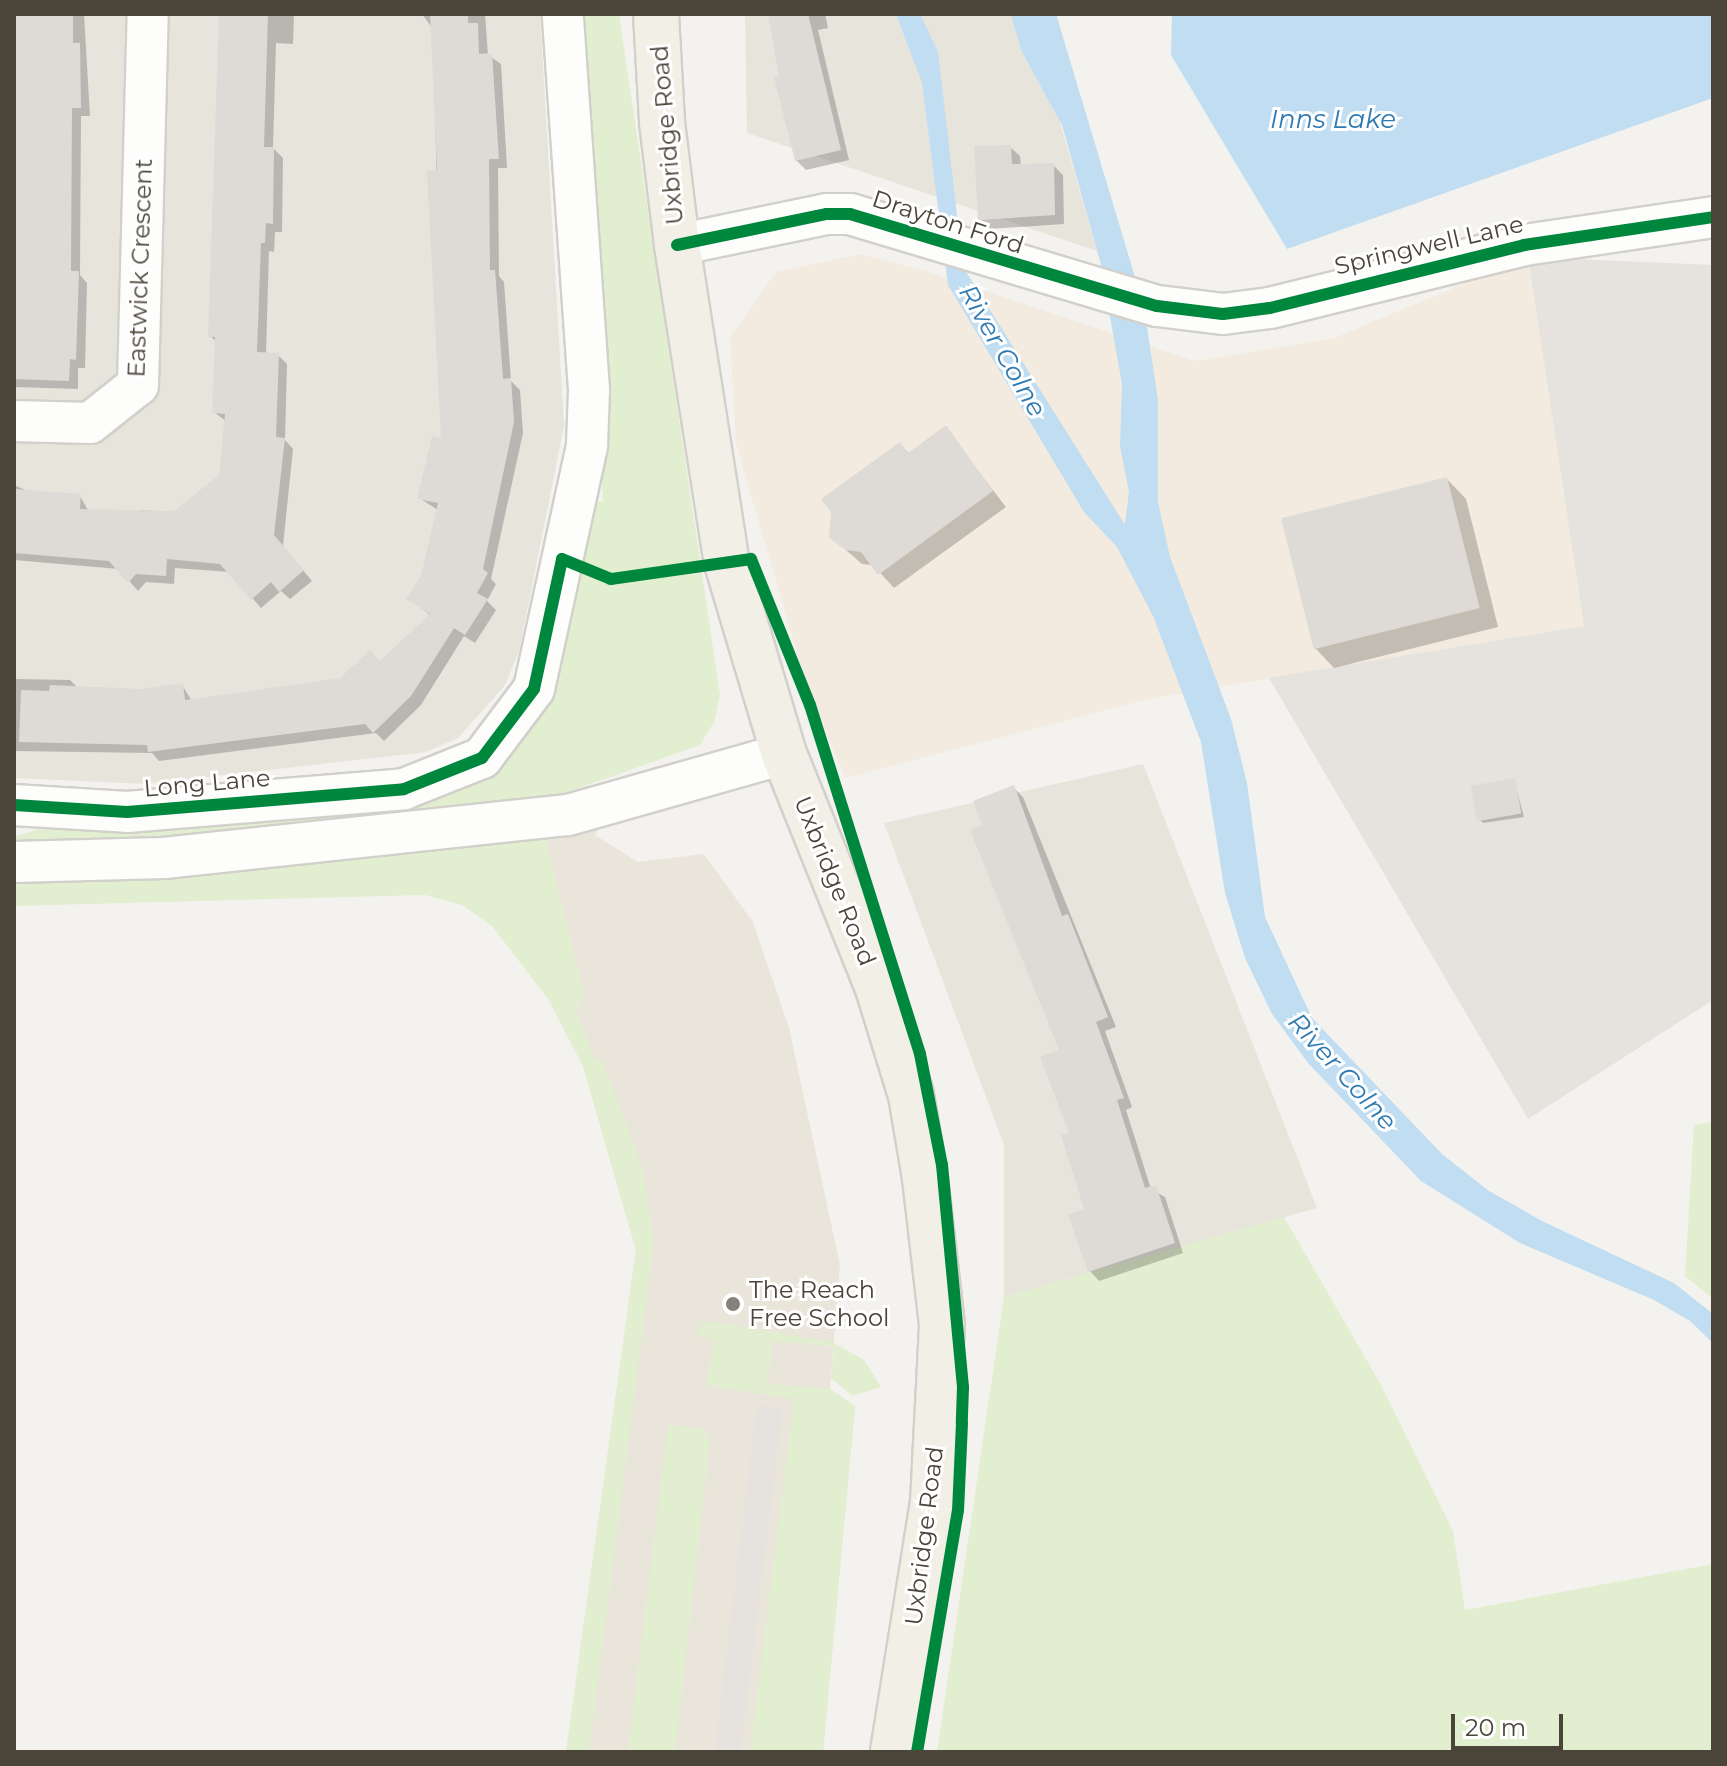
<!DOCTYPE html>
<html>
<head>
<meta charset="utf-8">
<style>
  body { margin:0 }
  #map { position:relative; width:1727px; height:1766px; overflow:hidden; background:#f4f2ee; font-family:Montserrat,sans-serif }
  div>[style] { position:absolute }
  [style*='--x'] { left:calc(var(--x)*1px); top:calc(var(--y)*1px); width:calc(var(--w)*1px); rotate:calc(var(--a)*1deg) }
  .residential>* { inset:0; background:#e7e4dc }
  .commercial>* { inset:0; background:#f3ebdf }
  .industrial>* { inset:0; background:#e6e2de }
  .education>* { inset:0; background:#eae5da }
  .green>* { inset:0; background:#e1eecf }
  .parking>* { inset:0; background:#e6e3df; transform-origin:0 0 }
  .water>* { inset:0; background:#c0ddf1 }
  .shadow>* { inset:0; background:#0003 }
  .building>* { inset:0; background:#dedbd6; transform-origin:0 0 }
  .roads { filter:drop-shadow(2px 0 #d2d0cb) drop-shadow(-2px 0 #d2d0cb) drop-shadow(0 2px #d2d0cb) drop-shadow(0 -2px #d2d0cb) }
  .street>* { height:40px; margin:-20px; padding:0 20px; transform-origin:20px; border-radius:20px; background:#fdfdfc }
  .primary>* { height:44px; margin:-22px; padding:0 22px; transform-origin:22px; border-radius:22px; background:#f2efe6 }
  .cycleway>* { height:12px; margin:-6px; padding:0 6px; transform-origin:6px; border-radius:6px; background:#00873e }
  .dots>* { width:22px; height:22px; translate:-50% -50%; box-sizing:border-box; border:4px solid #fff; border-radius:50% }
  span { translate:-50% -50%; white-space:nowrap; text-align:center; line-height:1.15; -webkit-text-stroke:6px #fff; paint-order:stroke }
  .street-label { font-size:24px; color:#4b4439 }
  .poi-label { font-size:24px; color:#4b4439 }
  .left { translate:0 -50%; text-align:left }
  .water-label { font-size:26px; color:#2e7ab2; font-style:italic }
  .frame { position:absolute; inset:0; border:16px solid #4b4439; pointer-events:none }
  .scale { position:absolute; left:1451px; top:1714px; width:112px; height:36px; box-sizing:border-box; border:4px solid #4b4439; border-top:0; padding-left:10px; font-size:24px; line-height:28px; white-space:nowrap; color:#4b4439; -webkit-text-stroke:6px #fff; paint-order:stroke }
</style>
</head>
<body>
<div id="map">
  <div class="residential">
    <i style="clip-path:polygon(14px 14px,540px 14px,564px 426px,519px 651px,505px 685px,458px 738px,426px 752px,146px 784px,14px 778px)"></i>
    <i style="clip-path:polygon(745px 14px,1029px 14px,1097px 251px,747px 133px)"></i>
    <i style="clip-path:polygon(1143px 764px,1317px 1208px,1004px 1297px,1004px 1145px,884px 823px)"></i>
  </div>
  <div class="commercial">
    <i style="clip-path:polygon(860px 254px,926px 271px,1195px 361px,1334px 338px,1528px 257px,1584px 626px,1149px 699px,845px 778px,805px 680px,736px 444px,730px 337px,776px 272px)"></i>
  </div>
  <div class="industrial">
    <i style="clip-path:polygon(1528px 257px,1713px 265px,1713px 1000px,1528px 1119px,1269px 678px,1584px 626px)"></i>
  </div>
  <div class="education">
    <i style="clip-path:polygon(600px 824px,595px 835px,638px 862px,704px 854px,753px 922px,789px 1028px,840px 1265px,830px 1389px,855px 1406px,823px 1752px,566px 1752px,636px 1250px,583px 1066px,548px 998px,520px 839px)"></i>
  </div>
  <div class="green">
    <i style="clip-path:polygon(573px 14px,619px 14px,720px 695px,714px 722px,700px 745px,557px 796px,469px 816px,14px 853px,14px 837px,46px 827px,169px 829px,440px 796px,501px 759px,591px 503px,603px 501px)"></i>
    <i style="clip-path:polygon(533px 830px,545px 838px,585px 998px,576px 1009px,595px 1060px,601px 1058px,642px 1166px,654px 1241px,589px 1752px,566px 1752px,636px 1250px,583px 1066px,548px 999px,492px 926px,462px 905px,425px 895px,14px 906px,14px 873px,214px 865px,239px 870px)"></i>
    <i style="clip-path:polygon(1713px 1122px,1713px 1299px,1685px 1276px,1694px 1125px)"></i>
    <i style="clip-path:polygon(1284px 1217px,1381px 1385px,1453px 1531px,1465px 1610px,1713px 1564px,1713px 1752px,937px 1752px,1004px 1297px)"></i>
    <i style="clip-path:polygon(712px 1321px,834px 1343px,864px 1360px,881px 1387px,852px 1396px,831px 1378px,834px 1347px,772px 1341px,768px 1384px,830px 1389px,855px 1406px,823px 1752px,750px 1752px,794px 1399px,706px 1385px,715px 1339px,697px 1336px,701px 1324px)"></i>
    <i style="clip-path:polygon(668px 1425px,701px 1428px,710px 1441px,675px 1752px,628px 1752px)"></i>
  </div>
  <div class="parking">
    <i style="left:757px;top:1405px;width:26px;height:350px;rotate:7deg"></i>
  </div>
  <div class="water">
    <i style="clip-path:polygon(896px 14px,920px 14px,938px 52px,963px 267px,1125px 525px,1129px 492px,1120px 446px,1122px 384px,1100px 261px,1062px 125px,1021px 50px,1011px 14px,1056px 14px,1144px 307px,1158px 400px,1158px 502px,1170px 557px,1231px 719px,1247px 783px,1265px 917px,1312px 1018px,1442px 1154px,1489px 1191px,1544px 1222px,1674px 1283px,1713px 1314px,1713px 1343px,1690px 1321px,1654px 1300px,1520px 1243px,1421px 1181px,1308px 1063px,1272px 1014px,1245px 958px,1225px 893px,1201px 742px,1153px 616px,1117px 547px,1084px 512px,948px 285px,922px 83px)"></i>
    <i style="clip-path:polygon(1172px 14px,1713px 14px,1713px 98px,1287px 249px,1171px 55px)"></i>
  </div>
  <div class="shadow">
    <i style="clip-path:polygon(17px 14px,84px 14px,90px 116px,81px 116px,80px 275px,87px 283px,85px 368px,78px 368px,78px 389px,14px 387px)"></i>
    <i style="clip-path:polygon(220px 14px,294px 14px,293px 44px,276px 43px,273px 148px,283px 158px,282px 232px,275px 232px,274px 252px,269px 251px,266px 354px,278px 355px,287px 364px,285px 440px,293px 449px,283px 546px,312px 581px,290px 599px,281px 591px,261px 608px,230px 572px,175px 568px,174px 584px,146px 582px,138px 591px,119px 569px,14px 560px,14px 485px,30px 492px,80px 496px,89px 512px,140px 515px,141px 510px,175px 513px,221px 476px,227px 422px,214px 412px,217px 342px,210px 336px)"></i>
    <i style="clip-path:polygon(422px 14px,485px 14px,488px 55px,501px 64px,507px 168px,498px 168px,499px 276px,504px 282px,511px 381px,520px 390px,523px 433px,491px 579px,496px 584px,487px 601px,496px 610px,475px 643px,464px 636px,421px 705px,384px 741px,376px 733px,159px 761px,152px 753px,14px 751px,14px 679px,70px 680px,78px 688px,140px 691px,182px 685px,192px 701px,341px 680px,381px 664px,431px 616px,409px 598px,423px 576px,438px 510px,419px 498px,443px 441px,433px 29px)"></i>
    <i style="clip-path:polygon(770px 14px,825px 14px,828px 28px,818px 30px,849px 160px,806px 170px,796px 160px)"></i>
    <i style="clip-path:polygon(1010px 147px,1020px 156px,1021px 166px,1053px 165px,1063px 175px,1064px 224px,989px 229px,980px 220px)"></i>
    <i style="clip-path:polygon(945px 428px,1006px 507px,894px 588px,873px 565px,862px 564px,831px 537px,899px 444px,910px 454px)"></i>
    <i style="clip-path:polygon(1447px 479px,1466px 499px,1498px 627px,1334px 668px,1315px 648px)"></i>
    <i style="clip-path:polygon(1514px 780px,1524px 817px,1483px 823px,1479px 819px)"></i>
    <i style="clip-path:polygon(1013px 787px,1023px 797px,1116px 1027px,1105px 1031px,1132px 1107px,1126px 1110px,1151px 1189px,1165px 1197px,1183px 1253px,1099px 1281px,1090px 1271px,1086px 1210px,1061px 1051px,972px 831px,985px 827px)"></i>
  </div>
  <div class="building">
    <i style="clip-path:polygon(14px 14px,73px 14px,73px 43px,80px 43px,81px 108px,72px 108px,71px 271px,79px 271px,76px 360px,70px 359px,69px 381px,14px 379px)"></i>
    <i style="clip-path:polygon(219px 14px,268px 14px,264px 147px,274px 147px,273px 224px,266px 223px,265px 243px,261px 243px,257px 352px,279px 353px,276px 437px,285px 438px,274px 535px,304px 570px,279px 592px,271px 582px,251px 600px,220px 564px,167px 559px,166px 576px,136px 574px,128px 583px,109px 561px,14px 553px,14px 489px,81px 494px,80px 509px,174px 511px,219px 475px,225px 414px,212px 413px,215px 337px,208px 337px)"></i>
    <i style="clip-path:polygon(430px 14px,468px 14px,468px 23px,478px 23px,479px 54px,492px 53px,499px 159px,489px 159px,490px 270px,495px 270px,503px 379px,511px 378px,514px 422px,483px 569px,488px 573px,477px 593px,488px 599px,465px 635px,454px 628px,411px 696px,373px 733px,365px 724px,148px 752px,147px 745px,19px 742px,21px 690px,49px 691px,50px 685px,140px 689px,183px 683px,185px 700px,340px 678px,370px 650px,380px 661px,430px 614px,406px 599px,421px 576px,438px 503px,417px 499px,432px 436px,441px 438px,427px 171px,437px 170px)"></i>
    <i style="clip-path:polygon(768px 14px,808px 14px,841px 150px,795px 161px,774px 77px,779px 76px)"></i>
    <i style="clip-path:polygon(1011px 145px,1012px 164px,1054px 163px,1055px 215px,978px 220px,974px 146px)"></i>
    <i style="clip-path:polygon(946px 425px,993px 491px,878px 575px,861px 552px,846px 550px,829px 538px,831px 512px,821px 499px,900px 442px,908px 453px)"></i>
    <i style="left:1447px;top:477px;width:135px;height:171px;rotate:76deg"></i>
    <i style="left:1515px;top:778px;width:36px;height:45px;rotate:80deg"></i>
    <i style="clip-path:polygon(1014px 785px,1062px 916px,1068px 914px,1108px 1017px,1096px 1022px,1124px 1098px,1117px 1100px,1145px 1188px,1156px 1185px,1175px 1243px,1088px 1272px,1068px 1214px,1084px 1209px,1061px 1135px,1069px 1133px,1040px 1057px,1059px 1050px,970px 830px,982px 825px,973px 801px)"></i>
  </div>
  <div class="roads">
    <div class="street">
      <i style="--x:677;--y:245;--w:153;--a:-11.7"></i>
      <i style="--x:827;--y:214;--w:23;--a:0"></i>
      <i style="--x:850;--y:214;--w:320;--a:16.7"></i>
      <i style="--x:1157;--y:306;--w:66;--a:6.9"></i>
      <i style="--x:1223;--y:314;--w:47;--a:-7.3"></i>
      <i style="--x:1270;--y:308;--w:262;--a:-13.9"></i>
      <i style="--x:1524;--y:245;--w:191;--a:-8.4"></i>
      <i style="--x:14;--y:421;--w:76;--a:1.5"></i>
      <i style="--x:90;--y:423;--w:61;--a:-38.4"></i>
      <i style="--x:138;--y:385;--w:371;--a:-88.5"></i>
      <i style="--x:14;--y:805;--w:113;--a:3.5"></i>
      <i style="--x:127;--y:812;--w:278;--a:-4.7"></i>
      <i style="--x:404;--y:789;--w:84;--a:-21.7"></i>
      <i style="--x:482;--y:758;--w:86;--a:-53"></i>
      <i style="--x:534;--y:689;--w:250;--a:-77.7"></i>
      <i style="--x:587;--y:445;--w:55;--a:-87.9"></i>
      <i style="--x:589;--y:390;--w:377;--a:-94"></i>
      <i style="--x:14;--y:862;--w:150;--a:-1.5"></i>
      <i style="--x:164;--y:858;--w:406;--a:-6.1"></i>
      <i style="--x:568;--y:815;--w:224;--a:-15.8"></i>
    </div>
    <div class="primary">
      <i style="--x:656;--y:14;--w:108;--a:86.8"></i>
      <i style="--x:662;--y:122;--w:124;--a:83"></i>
      <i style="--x:677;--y:245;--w:322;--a:81.1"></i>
      <i style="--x:727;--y:563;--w:199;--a:73.4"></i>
      <i style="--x:784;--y:754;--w:252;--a:68.1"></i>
      <i style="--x:878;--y:988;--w:112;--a:72.9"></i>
      <i style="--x:911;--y:1095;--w:84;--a:80.4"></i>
      <i style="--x:925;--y:1178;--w:148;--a:83.4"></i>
      <i style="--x:942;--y:1325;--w:177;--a:92.9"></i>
      <i style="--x:933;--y:1502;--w:253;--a:99.1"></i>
    </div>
  </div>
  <div class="cycleway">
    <i style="--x:677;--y:245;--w:153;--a:-11.7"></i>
    <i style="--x:827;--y:214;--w:23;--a:0"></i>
    <i style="--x:850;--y:214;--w:320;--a:16.7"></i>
    <i style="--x:1157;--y:306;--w:66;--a:6.9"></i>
    <i style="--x:1223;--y:314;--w:47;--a:-7.3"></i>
    <i style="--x:1270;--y:308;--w:262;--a:-13.9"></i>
    <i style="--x:1524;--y:245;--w:191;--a:-8.4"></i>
    <i style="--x:14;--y:805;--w:113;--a:3.5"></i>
    <i style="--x:127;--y:812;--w:278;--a:-4.7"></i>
    <i style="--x:404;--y:789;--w:84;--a:-21.7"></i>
    <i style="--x:482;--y:758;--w:86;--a:-53"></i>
    <i style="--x:534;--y:689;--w:133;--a:-77.8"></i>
    <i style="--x:562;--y:559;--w:53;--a:22.2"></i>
    <i style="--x:611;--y:579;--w:141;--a:-8.1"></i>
    <i style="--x:751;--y:559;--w:157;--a:68"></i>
    <i style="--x:810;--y:705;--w:366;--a:72.5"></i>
    <i style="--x:920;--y:1054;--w:113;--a:78.8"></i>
    <i style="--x:942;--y:1165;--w:223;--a:84.6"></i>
    <i style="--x:963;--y:1387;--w:36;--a:92"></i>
    <i style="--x:962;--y:1423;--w:87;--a:92.6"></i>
    <i style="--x:958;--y:1510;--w:245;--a:99.6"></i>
  </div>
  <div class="dots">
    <i style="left:733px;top:1304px;background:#868178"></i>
  </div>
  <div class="street-label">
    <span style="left:667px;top:135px;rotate:-95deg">Uxbridge Road</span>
    <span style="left:948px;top:222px;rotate:18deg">Drayton Ford</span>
    <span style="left:1429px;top:245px;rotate:-13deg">Springwell Lane</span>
    <span style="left:140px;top:268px;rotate:-88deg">Eastwick Crescent</span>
    <span style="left:207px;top:783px;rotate:-5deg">Long Lane</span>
    <span style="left:835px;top:881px;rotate:68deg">Uxbridge Road</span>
    <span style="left:924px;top:1536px;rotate:-83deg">Uxbridge Road</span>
  </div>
  <div class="poi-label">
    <span class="left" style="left:749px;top:1304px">The Reach<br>Free School</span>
  </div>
  <div class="water-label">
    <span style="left:1333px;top:120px">Inns Lake</span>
    <span style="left:1002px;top:351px;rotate:60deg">River Colne</span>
    <span style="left:1342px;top:1072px;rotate:48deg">River Colne</span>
  </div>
  <div class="frame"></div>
  <div class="scale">20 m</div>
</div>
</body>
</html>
